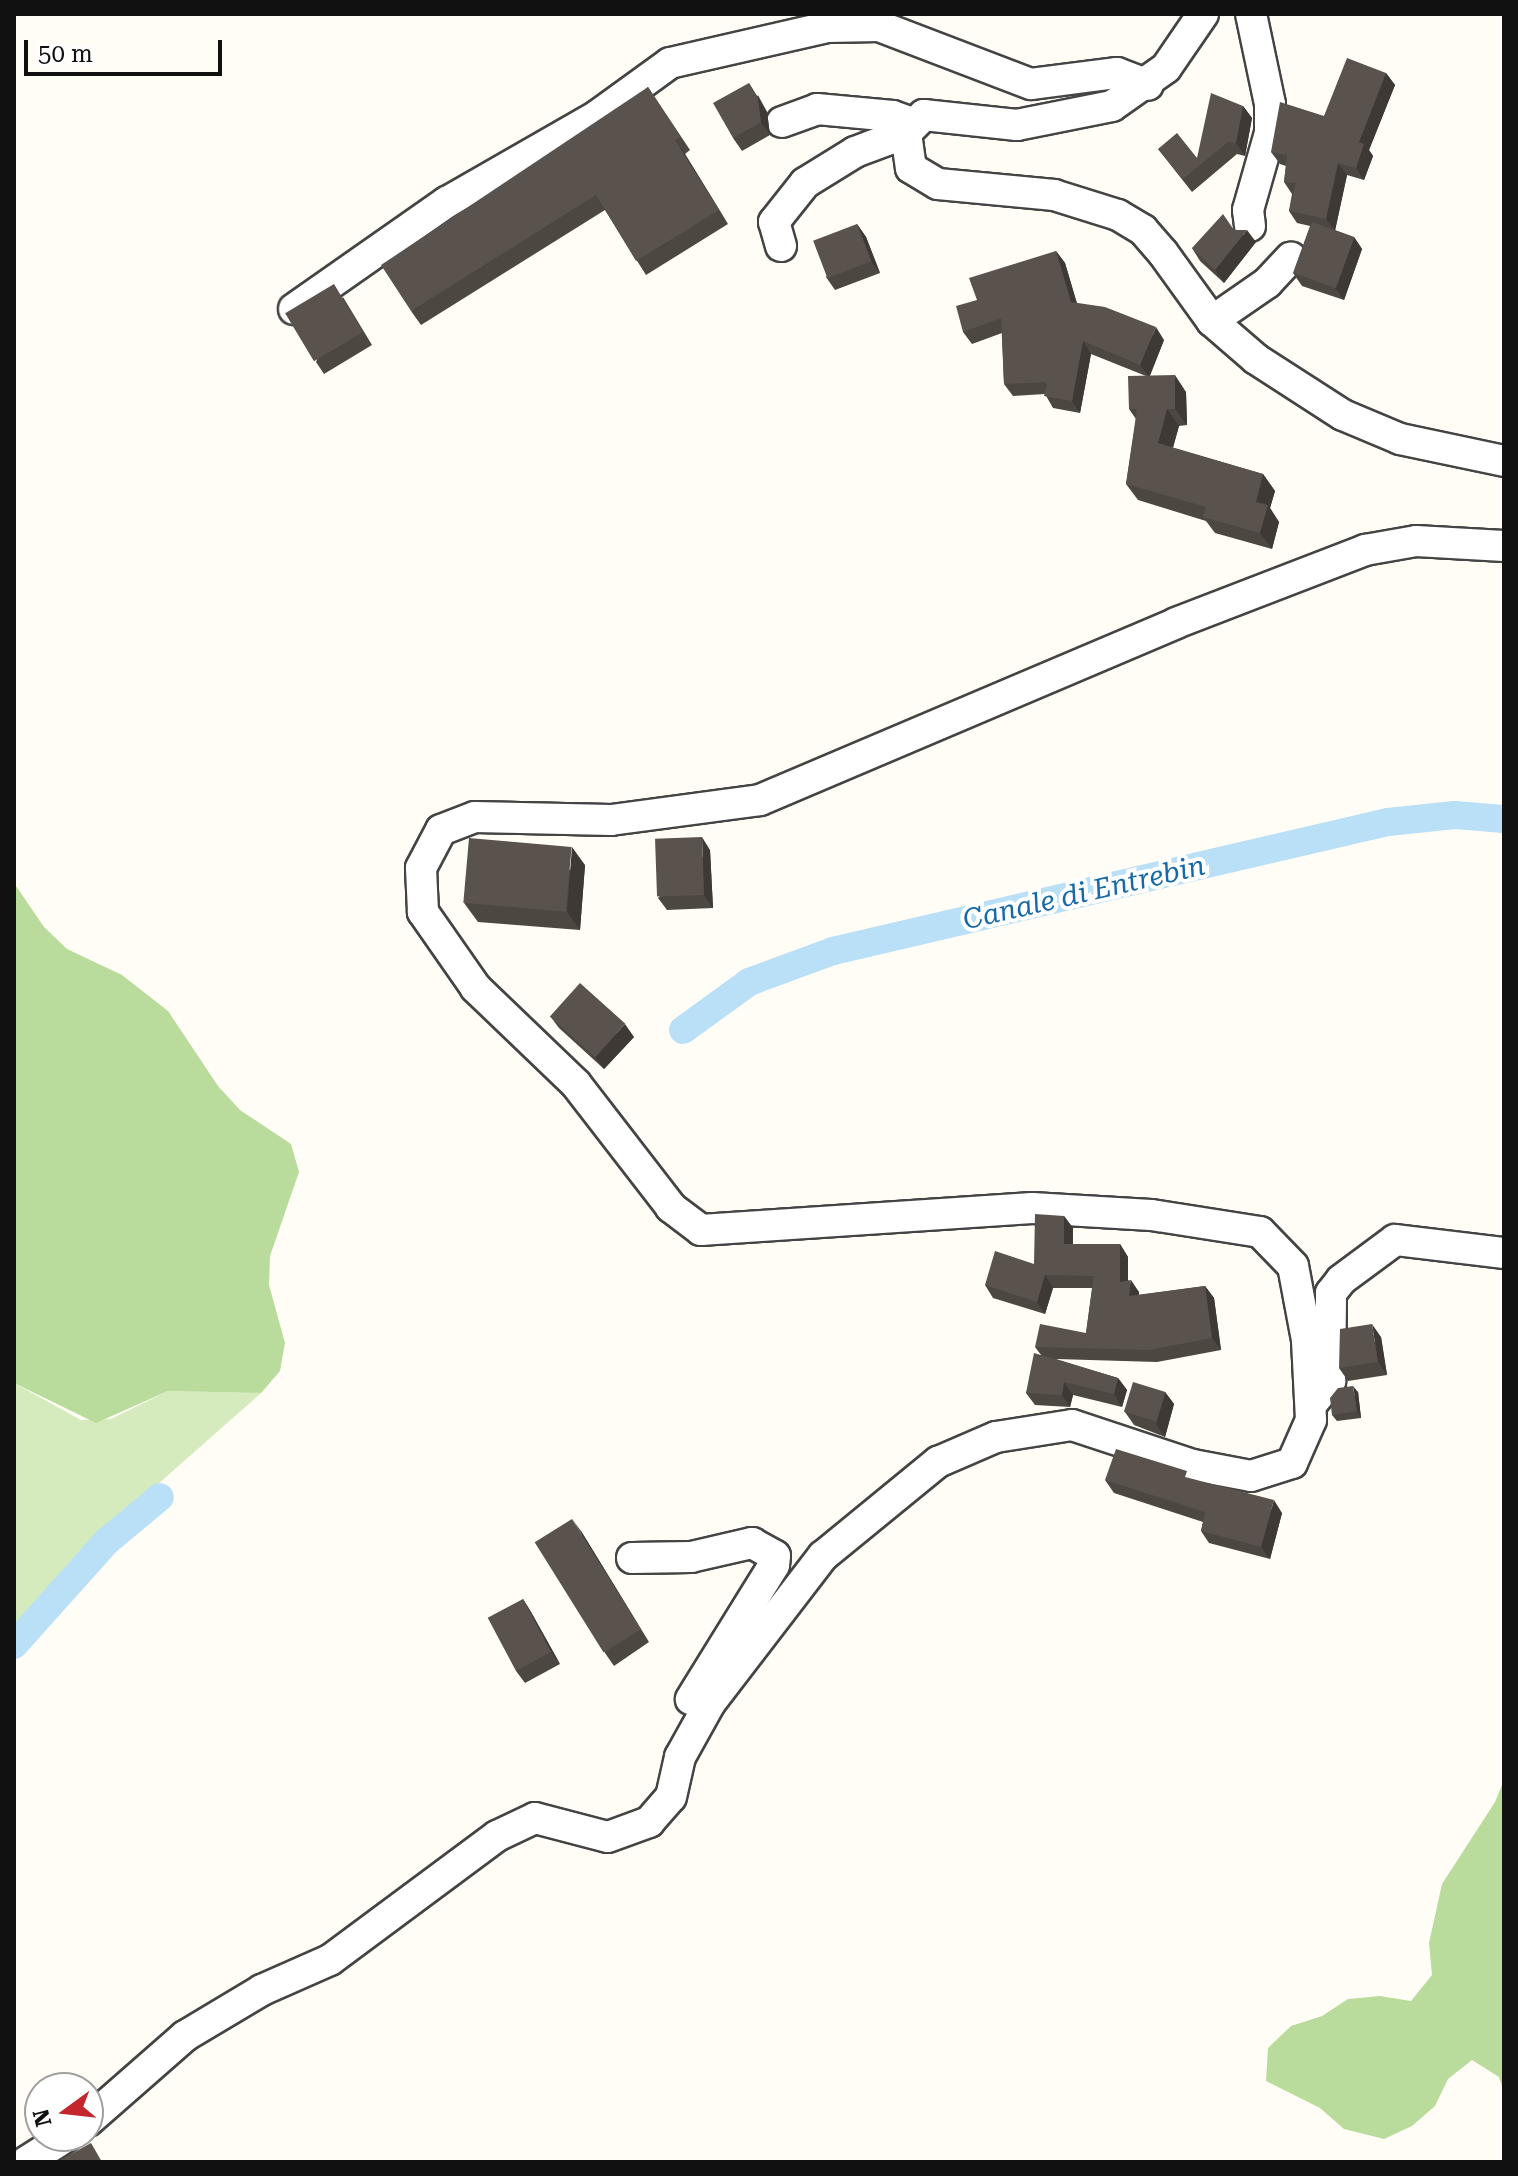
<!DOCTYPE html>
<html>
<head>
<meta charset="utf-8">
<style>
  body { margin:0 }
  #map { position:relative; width:1518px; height:2176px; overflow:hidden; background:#fffdf5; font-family:"Roboto Serif",serif }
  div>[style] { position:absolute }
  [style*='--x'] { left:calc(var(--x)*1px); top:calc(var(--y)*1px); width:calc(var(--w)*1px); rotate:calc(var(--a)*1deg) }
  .green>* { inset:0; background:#d5ebbd }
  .forest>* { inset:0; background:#b9dc9c }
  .canal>* { height:28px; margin:-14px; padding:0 14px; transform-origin:14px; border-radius:14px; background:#b9e0f7 }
  .roads { filter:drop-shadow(2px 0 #444) drop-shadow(-2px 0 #444) drop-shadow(0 2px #444) drop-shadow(0 -2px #444) }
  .minor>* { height:30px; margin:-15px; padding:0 15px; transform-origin:15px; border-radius:15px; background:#fff }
  .wall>* { inset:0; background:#4d4742 }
  .shaded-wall>* { inset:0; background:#3f3936 }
  .building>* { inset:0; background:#5a524d; transform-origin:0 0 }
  span { translate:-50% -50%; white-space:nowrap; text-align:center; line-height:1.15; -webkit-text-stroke:8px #fff; paint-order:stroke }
  .water-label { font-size:28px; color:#1768a6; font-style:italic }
  .frame { position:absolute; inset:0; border:16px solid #111; pointer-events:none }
  .north { position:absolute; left:24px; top:2072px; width:80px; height:80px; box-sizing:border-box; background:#fff; border:2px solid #a0a0a0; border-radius:50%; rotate:255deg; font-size:22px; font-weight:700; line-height:32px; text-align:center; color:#111 }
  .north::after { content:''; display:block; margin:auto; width:28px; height:36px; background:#c4262e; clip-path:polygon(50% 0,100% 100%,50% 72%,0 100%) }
  .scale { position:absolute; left:24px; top:40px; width:198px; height:36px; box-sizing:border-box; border:4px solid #111; border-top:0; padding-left:10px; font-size:24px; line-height:28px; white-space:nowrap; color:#111; -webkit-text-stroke:6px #fff; paint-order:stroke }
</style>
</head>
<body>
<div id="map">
  <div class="green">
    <i style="clip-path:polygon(14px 1383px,81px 1420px,111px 1419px,168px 1391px,261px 1393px,115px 1522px,14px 1635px)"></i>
  </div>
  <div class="forest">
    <i style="clip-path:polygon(14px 883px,44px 927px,67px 949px,122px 975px,168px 1011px,218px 1086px,240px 1110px,291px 1144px,299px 1172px,270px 1256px,269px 1285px,285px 1343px,280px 1371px,261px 1393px,168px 1391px,96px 1423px,14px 1383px)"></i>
    <i style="clip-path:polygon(1504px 1780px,1504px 2092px,1499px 2077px,1472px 2060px,1448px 2079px,1435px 2106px,1412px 2126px,1384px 2139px,1344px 2129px,1320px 2108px,1266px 2081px,1268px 2048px,1291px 2026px,1322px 2016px,1348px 1999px,1380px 1996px,1411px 2001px,1432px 1975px,1429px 1943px,1442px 1884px,1495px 1802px)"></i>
  </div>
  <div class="canal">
    <i style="--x:683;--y:1030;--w:82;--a:-36"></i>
    <i style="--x:749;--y:982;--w:90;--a:-20.3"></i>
    <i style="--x:833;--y:951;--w:570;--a:-13.09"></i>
    <i style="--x:1388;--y:822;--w:67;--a:-6"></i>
    <i style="--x:1455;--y:815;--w:49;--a:4.7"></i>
    <i style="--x:14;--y:1645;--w:138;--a:-48.2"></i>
    <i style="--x:106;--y:1542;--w:70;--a:-39.8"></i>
  </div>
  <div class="roads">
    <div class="minor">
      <i style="--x:1203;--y:14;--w:65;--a:124.4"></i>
      <i style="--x:1166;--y:68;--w:66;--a:144.9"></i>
      <i style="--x:1112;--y:106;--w:97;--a:168.7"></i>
      <i style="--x:1017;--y:125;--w:94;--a:-173.9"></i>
      <i style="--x:924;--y:115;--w:25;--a:135"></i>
      <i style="--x:906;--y:133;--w:35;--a:82"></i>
      <i style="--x:911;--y:168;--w:31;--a:31"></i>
      <i style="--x:938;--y:184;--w:117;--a:5.4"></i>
      <i style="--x:1054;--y:195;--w:67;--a:17.4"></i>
      <i style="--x:1118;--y:215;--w:29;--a:31"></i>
      <i style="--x:1143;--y:230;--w:30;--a:49"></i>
      <i style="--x:1163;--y:253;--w:84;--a:54.2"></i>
      <i style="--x:1212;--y:321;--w:58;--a:40.8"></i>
      <i style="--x:1256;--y:359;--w:103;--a:32.8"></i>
      <i style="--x:1343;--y:415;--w:62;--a:22.8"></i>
      <i style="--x:1400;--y:439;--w:106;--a:11.9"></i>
      <i style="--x:782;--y:122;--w:37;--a:-20"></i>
      <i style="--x:817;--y:109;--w:76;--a:5.3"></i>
      <i style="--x:893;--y:116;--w:20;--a:20"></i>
      <i style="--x:1250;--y:226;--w:16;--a:-97"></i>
      <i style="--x:1248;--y:210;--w:80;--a:-74.1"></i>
      <i style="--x:1270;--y:133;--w:29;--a:-90"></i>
      <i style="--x:1270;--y:104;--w:92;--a:-101.9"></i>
      <i style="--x:781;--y:246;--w:25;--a:-106"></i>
      <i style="--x:774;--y:222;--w:50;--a:-51.5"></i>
      <i style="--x:805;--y:183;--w:59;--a:-31.8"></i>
      <i style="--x:855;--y:152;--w:43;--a:-20.6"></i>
      <i style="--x:895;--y:137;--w:12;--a:31"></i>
      <i style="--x:294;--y:309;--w:187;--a:-35"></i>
      <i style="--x:447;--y:202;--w:173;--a:-29.8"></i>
      <i style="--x:597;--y:116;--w:90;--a:-36"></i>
      <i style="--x:670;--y:63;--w:161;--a:-12.9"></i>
      <i style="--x:827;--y:27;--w:52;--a:-1.1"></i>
      <i style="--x:879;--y:26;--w:163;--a:20.9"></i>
      <i style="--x:1031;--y:84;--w:87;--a:-7.3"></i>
      <i style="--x:1117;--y:73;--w:33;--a:21"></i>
      <i style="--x:1212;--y:321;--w:67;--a:-34.6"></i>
      <i style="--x:1267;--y:283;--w:35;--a:-47"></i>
      <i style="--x:1314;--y:1401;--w:26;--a:-51"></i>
      <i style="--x:1330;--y:1381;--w:88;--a:-89.3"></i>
      <i style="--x:1331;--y:1293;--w:16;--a:-52"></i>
      <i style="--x:1341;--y:1280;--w:67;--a:-36.5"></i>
      <i style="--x:1395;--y:1240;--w:110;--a:6.8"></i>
      <i style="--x:632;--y:1558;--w:59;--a:-1"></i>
      <i style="--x:691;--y:1557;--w:63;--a:-12.9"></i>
      <i style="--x:752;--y:1543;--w:26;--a:29"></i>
      <i style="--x:775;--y:1556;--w:9;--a:96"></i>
      <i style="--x:774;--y:1565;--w:158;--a:121.8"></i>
      <i style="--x:88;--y:2121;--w:129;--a:-41.2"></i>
      <i style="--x:185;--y:2036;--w:90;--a:-30.9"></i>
      <i style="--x:262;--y:1990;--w:74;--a:-23.8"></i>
      <i style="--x:330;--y:1960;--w:208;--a:-36.6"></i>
      <i style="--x:497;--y:1836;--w:42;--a:-25.3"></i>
      <i style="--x:535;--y:1818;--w:75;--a:14.6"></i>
      <i style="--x:608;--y:1837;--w:44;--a:-20.1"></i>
      <i style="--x:649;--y:1822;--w:33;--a:-49"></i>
      <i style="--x:671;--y:1797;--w:41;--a:-77.3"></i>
      <i style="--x:680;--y:1757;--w:62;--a:-60.9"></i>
      <i style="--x:710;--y:1703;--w:185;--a:-52.5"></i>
      <i style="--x:823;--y:1556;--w:149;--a:-39.3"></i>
      <i style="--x:938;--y:1462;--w:63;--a:-23.3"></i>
      <i style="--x:996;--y:1437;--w:77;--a:-9"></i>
      <i style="--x:1072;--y:1425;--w:127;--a:18.3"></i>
      <i style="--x:1193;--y:1465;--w:59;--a:10.7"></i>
      <i style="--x:1251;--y:1476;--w:43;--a:-17.6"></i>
      <i style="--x:1292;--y:1463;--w:47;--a:-66.2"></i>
      <i style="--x:1311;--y:1420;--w:80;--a:-92.9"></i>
      <i style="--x:1307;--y:1340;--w:75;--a:-100.7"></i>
      <i style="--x:1293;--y:1266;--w:47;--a:-134.1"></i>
      <i style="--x:1260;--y:1232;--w:110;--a:-171.1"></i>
      <i style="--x:1151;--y:1215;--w:119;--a:-176.6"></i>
      <i style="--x:1032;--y:1208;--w:332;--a:176.2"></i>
      <i style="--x:701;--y:1230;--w:38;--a:-143"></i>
      <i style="--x:671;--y:1207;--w:155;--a:-127.7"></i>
      <i style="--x:576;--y:1084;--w:139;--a:-136.2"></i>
      <i style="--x:476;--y:988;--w:93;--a:-124.9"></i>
      <i style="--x:423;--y:912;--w:44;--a:-92.6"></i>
      <i style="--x:421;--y:868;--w:43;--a:-62.2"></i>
      <i style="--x:441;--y:830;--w:36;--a:-21"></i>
      <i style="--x:475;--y:817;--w:136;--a:1.3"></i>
      <i style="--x:611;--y:820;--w:150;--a:-7.6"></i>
      <i style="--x:760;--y:800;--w:452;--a:-23"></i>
      <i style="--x:1176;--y:623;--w:203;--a:-21.1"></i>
      <i style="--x:1365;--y:550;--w:52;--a:-10"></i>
      <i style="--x:1416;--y:541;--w:88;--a:3.3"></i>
      <i style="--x:26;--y:2162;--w:49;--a:-32.4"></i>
    </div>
  </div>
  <div class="wall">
    <i style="clip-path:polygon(1386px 73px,1395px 85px,1369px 150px,1373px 156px,1364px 180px,1347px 175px,1335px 230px,1354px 237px,1362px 249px,1344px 300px,1302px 286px,1293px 273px,1310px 226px,1297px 223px,1289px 211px,1292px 194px,1284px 182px,1286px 166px,1280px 164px,1271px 152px)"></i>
    <i style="clip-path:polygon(648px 87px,690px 150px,685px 154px,728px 224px,646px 275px,605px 210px,421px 325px,411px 311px)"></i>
    <i style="clip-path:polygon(758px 95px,767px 112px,770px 135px,742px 151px,733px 138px)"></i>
    <i style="clip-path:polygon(1243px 106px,1252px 118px,1245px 156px,1237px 154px,1192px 192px,1158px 149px,1197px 158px)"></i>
    <i style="clip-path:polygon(857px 224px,866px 237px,880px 273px,835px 290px,826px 277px)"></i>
    <i style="clip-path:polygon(1234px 230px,1256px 242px,1224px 283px,1200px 261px,1192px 248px)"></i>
    <i style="clip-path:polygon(1056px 251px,1065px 263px,1077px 303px,1164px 340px,1150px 376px,1186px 392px,1187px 425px,1179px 426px,1173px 448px,1263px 474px,1275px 491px,1270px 508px,1279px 522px,1272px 549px,1215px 533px,1206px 521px,1138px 500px,1126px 484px,1136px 419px,1129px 409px,1146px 376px,1091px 354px,1080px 413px,1053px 408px,1045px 394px,1013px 396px,1004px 384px,1002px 333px,972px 344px,963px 332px,977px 300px)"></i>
    <i style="clip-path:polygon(343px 297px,372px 345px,324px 374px,316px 362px)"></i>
    <i style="clip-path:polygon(710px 850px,713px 908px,667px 910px,658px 898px)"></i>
    <i style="clip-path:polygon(585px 865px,580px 930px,478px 922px,464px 903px)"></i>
    <i style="clip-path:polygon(550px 1016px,634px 1037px,604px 1069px,559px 1028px)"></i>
    <i style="clip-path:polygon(1064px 1216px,1073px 1228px,1073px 1244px,1120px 1244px,1128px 1257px,1128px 1280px,1139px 1292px,1139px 1295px,1205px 1286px,1214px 1298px,1221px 1350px,1157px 1362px,1056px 1359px,1118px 1378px,1127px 1390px,1122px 1407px,1073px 1395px,1070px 1407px,1035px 1405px,1026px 1393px,1041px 1355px,1035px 1347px,1086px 1333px,1092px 1288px,1053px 1288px,1045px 1314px,993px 1298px,985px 1285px,1034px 1264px)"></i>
    <i style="clip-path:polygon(1381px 1337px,1387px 1375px,1348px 1381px,1339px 1368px)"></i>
    <i style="clip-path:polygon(1165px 1392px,1174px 1404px,1165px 1437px,1134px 1425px,1125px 1412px)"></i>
    <i style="clip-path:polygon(1358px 1392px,1361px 1418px,1337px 1421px,1332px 1415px)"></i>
    <i style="clip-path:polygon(1192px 1479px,1282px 1513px,1270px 1559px,1209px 1543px,1201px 1531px,1203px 1522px,1114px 1493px,1105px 1480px)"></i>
    <i style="clip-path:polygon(581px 1531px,649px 1642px,614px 1666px,605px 1653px)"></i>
    <i style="clip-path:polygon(523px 1599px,531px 1612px,560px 1664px,525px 1683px,516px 1671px)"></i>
  </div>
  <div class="shaded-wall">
    <i style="clip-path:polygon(1386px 73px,1395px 85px,1369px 150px,1373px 156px,1364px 180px,1356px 168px,1359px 142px)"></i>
    <i style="clip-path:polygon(749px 83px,767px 112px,770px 135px,761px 122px)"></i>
    <i style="clip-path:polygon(1243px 106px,1252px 118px,1245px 156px,1236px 143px)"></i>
    <i style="clip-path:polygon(675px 140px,685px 154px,728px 224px,719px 210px)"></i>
    <i style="clip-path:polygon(1338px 163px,1347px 175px,1335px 231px,1326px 219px)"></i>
    <i style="clip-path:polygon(857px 224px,866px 237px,880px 273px,871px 261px)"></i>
    <i style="clip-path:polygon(1247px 230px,1256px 242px,1224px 283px,1215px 270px)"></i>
    <i style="clip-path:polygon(1354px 237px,1362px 249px,1344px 300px,1335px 288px)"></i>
    <i style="clip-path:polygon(1056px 251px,1065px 263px,1080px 315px,1071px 302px)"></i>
    <i style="clip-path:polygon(1156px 327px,1164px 340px,1149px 377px,1140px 365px)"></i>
    <i style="clip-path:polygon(1083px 341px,1091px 354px,1080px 413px,1072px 401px)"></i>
    <i style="clip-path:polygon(1175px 375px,1186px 392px,1187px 425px,1175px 409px)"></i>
    <i style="clip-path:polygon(1167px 409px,1179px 426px,1169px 460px,1158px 443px)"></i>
    <i style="clip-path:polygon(1263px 474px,1275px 491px,1270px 508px,1279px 522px,1272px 549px,1260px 533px,1256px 502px)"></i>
    <i style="clip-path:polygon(702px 837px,710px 850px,713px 908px,704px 895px)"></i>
    <i style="clip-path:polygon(572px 847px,585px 865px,580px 930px,567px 912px)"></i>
    <i style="clip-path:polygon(625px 1024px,634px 1037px,604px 1069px,595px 1057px)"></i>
    <i style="clip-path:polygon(1064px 1216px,1073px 1228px,1072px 1256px,1064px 1244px)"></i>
    <i style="clip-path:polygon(1120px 1244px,1128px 1257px,1128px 1294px,1120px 1282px)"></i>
    <i style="clip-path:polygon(1045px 1275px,1053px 1288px,1045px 1314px,1037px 1302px)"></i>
    <i style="clip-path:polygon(1131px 1280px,1139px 1292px,1138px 1309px,1129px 1296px)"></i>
    <i style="clip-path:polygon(1205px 1286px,1214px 1298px,1221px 1350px,1212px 1338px)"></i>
    <i style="clip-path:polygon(1372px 1324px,1381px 1337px,1387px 1375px,1378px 1362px)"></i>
    <i style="clip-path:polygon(1118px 1378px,1127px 1390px,1122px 1407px,1114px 1394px)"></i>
    <i style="clip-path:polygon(1064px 1382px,1073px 1395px,1070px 1407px,1062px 1395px)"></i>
    <i style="clip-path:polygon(1353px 1386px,1358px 1392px,1361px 1418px,1357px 1411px)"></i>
    <i style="clip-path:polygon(1165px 1392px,1174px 1404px,1165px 1437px,1156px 1424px)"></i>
    <i style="clip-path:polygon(1274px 1500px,1282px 1513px,1270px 1559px,1261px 1547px)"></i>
    <i style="clip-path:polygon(572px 1519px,581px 1531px,649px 1642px,641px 1629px)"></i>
    <i style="clip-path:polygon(523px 1599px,531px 1612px,560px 1664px,551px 1652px)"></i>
  </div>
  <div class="building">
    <i style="clip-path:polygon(1347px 58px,1386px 73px,1359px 142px,1364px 144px,1356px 168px,1338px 163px,1326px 219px,1289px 211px,1296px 183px,1284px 182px,1287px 155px,1271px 152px,1280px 102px,1324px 116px)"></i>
    <i style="clip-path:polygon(749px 83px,758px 99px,761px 122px,733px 138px,713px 103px)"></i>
    <i style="clip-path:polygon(648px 87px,681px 137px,675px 140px,719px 210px,636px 261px,596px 195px,411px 311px,381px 265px)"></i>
    <i style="clip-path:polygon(1211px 93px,1243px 106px,1236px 143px,1228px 142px,1183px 179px,1158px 149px,1177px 133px,1197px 158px)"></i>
    <i style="clip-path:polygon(1223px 214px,1234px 230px,1247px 230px,1215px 270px,1192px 248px)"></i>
    <i style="left:1312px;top:222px;width:45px;height:54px;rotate:20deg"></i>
    <i style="left:857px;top:224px;width:40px;height:47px;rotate:69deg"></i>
    <i style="clip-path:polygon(1056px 251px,1071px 302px,1105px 307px,1156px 327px,1140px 365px,1083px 341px,1072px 401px,1044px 396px,1047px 382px,1004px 384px,1001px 318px,963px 332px,956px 306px,977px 300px,969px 278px)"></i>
    <i style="left:334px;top:284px;width:56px;height:57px;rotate:59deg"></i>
    <i style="clip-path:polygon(1175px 375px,1175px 409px,1167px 409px,1158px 443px,1263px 474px,1256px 502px,1268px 505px,1260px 533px,1203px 517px,1206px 507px,1126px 484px,1137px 409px,1129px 409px,1128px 376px)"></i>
    <i style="left:702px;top:837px;width:58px;height:47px;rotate:88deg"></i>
    <i style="left:469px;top:838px;width:103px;height:65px;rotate:5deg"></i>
    <i style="left:580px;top:983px;width:61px;height:45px;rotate:42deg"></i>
    <i style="clip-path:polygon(1035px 1214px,1064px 1216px,1064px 1244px,1120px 1244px,1120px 1282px,1131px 1280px,1129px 1296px,1205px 1286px,1212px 1338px,1149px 1350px,1035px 1347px,1040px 1324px,1086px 1333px,1094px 1276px,1045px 1275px,1037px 1302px,985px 1285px,995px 1251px,1034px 1264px)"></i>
    <i style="clip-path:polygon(1372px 1324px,1378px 1362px,1339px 1368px,1340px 1329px)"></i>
    <i style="clip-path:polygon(1034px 1353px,1118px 1378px,1114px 1394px,1064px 1382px,1062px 1395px,1026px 1393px)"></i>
    <i style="left:1133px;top:1382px;width:34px;height:31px;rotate:17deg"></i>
    <i style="clip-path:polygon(1353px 1386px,1357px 1411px,1332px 1415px,1330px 1398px,1338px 1388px)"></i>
    <i style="clip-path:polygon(1116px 1449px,1187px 1471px,1185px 1477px,1274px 1500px,1261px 1547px,1201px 1531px,1205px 1512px,1105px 1480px)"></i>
    <i style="left:572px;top:1519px;width:130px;height:44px;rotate:58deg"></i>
    <i style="left:523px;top:1599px;width:60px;height:40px;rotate:62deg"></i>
    <i style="clip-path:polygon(91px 2143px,102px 2162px,57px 2162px)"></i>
  </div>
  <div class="water-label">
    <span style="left:1084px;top:893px;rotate:-13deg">Canale di Entrebin</span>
  </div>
  <div class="frame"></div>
  <div class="north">N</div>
  <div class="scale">50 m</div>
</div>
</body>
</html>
